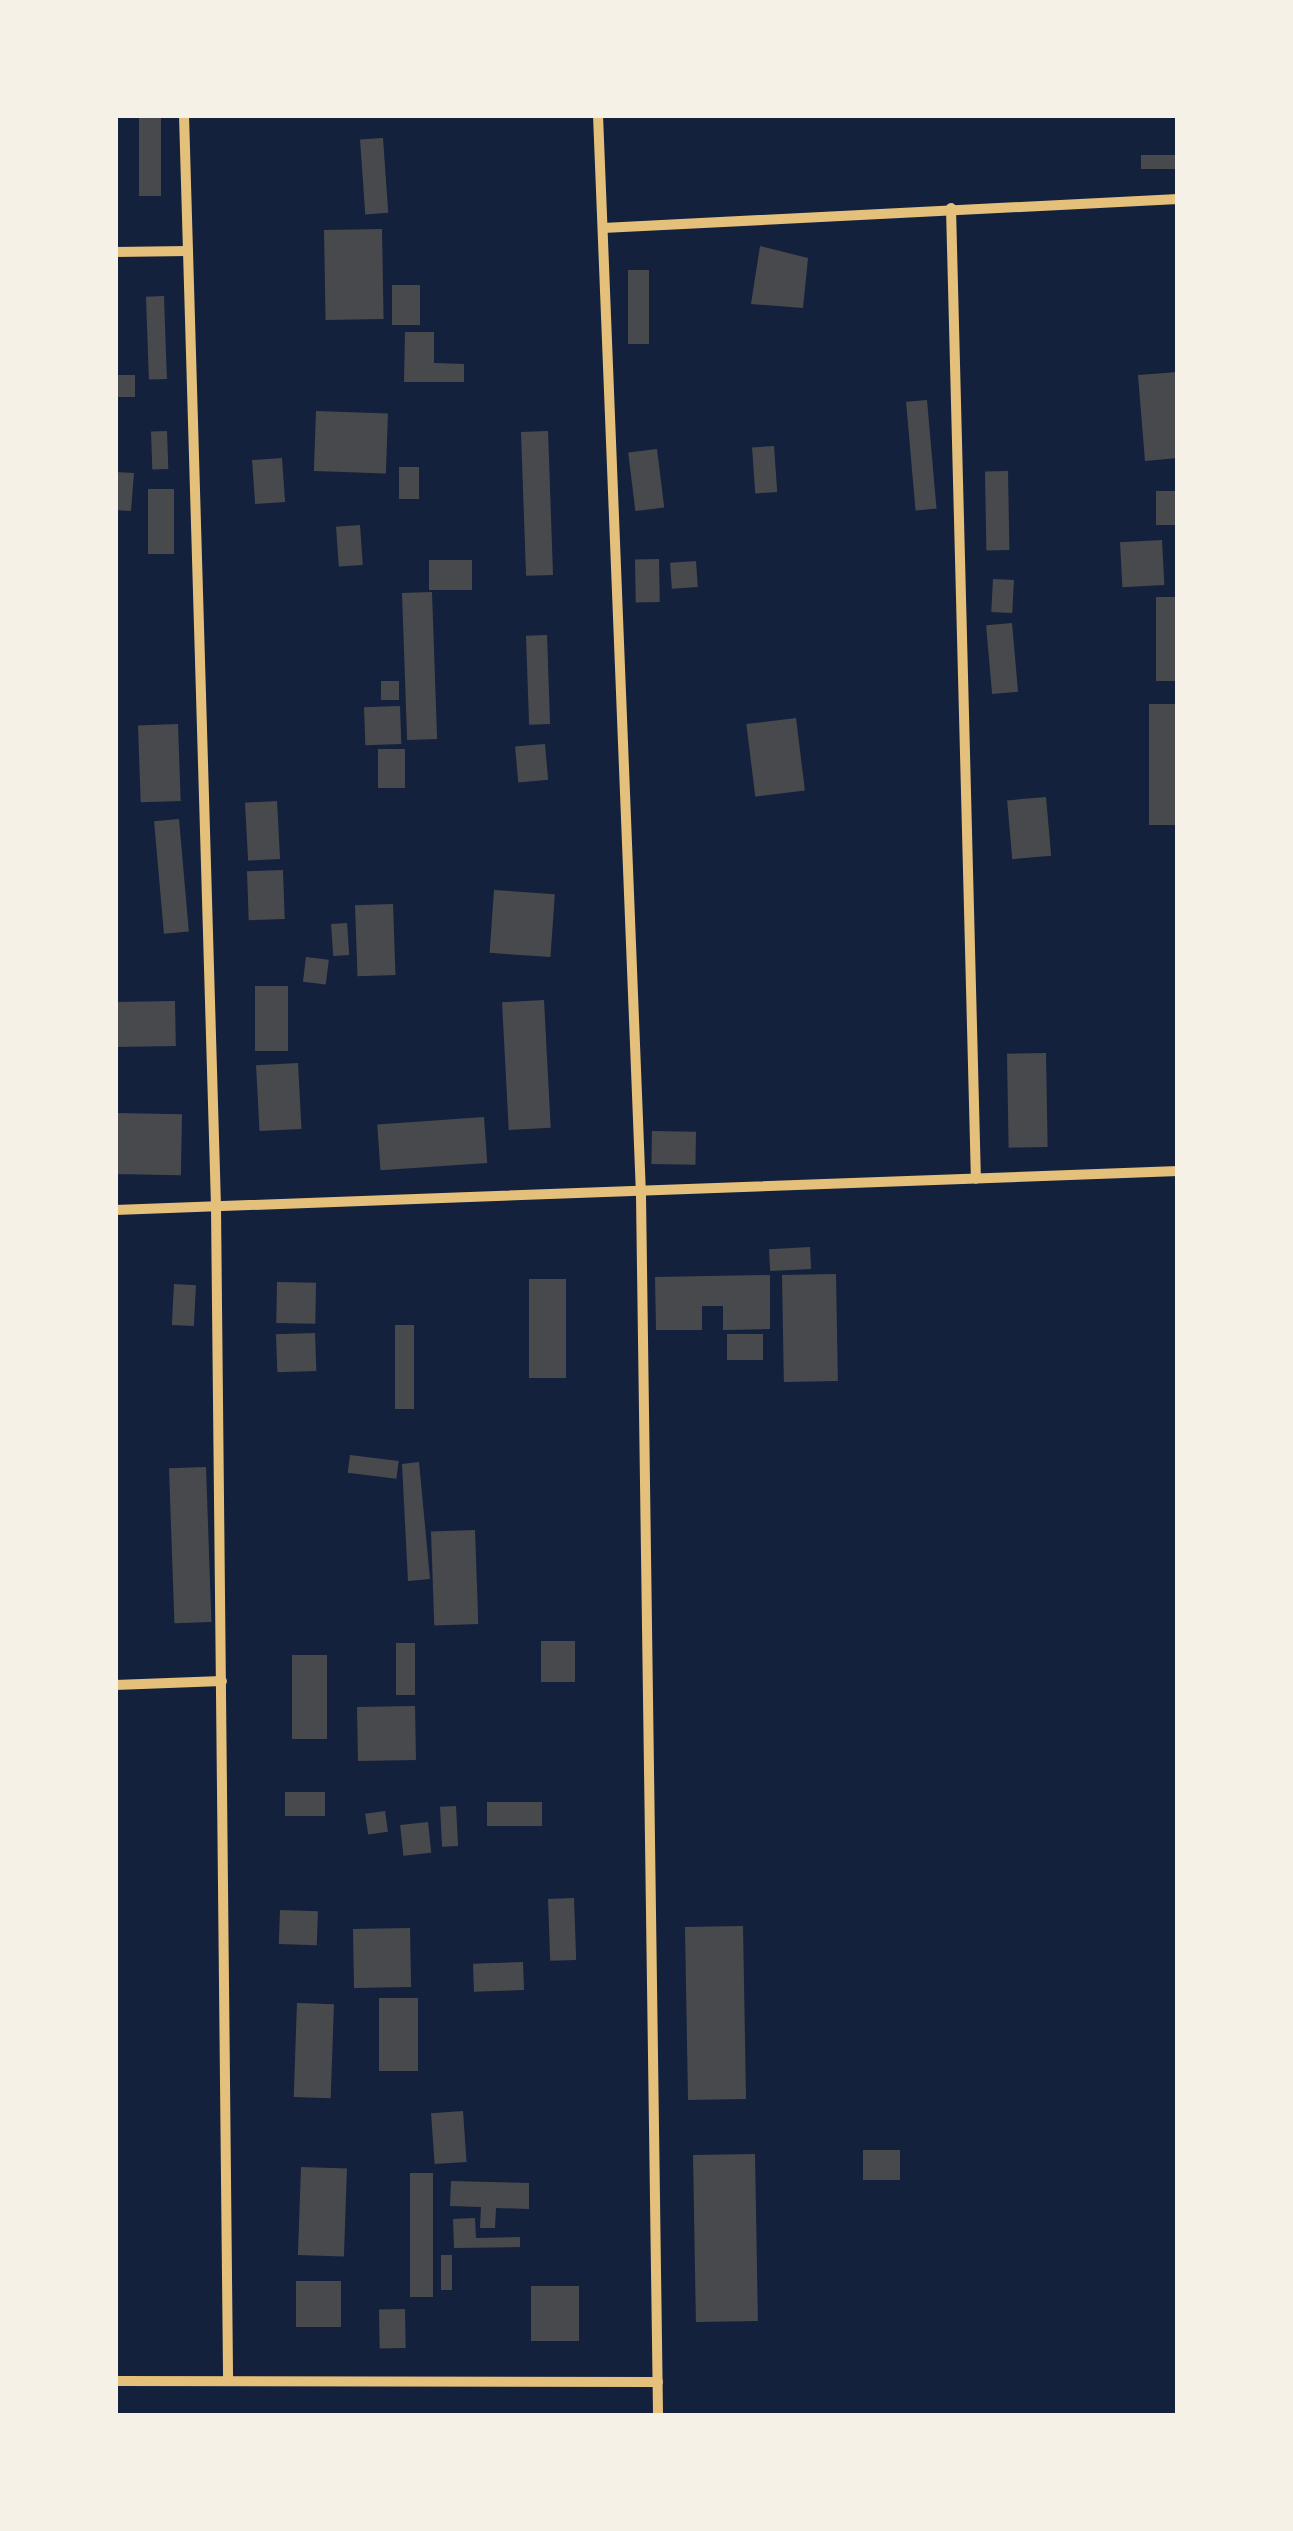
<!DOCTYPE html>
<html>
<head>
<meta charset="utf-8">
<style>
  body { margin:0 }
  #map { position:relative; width:1293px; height:2531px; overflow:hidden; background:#14213d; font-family:Commissioner,sans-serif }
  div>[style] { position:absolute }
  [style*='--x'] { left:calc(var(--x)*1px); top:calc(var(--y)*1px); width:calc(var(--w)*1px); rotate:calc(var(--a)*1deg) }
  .building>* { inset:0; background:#48494c; transform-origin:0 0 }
  .minor>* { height:10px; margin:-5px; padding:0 5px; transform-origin:5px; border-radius:5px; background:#e5c07b }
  span { translate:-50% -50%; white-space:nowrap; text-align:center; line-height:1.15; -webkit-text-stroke:9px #f6f1e7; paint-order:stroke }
  .frame { position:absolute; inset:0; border:118px solid #f6f1e7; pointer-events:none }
</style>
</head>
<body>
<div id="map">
  <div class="building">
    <i style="left:139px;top:115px;width:22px;height:81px"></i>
    <i style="left:383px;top:138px;width:75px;height:23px;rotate:86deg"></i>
    <i style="left:1178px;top:155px;width:14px;height:37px;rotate:90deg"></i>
    <i style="left:382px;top:229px;width:90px;height:58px;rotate:89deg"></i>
    <i style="clip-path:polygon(760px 246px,808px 258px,803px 308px,751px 304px)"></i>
    <i style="left:628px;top:270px;width:21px;height:74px"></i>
    <i style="left:392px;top:285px;width:28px;height:40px"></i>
    <i style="left:164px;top:296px;width:83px;height:18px;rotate:88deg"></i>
    <i style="clip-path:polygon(405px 332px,434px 332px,434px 363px,464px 364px,464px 382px,404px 382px)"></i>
    <i style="clip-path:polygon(1178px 372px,1178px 458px,1145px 461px,1138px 375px)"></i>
    <i style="left:135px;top:375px;width:22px;height:20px;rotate:90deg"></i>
    <i style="left:927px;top:400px;width:109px;height:21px;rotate:85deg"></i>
    <i style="left:316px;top:411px;width:72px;height:60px;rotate:2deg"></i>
    <i style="left:167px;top:431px;width:38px;height:16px;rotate:88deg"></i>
    <i style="left:548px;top:431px;width:144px;height:27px;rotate:88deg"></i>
    <i style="left:774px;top:446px;width:46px;height:22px;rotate:86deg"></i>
    <i style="left:657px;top:449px;width:59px;height:29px;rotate:83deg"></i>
    <i style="left:282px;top:458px;width:44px;height:30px;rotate:86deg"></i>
    <i style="left:399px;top:467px;width:20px;height:32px"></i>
    <i style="left:1008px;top:471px;width:79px;height:23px;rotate:89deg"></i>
    <i style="clip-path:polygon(115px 472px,134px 473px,131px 511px,115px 510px)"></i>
    <i style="left:148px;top:489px;width:26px;height:65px"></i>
    <i style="left:1178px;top:491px;width:34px;height:22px;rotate:90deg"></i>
    <i style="left:360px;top:525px;width:40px;height:24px;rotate:86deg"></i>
    <i style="left:1162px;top:540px;width:45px;height:42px;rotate:87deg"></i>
    <i style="left:659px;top:559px;width:43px;height:24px;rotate:89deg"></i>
    <i style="left:429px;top:560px;width:43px;height:30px"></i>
    <i style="left:696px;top:561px;width:26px;height:26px;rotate:86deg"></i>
    <i style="left:993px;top:579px;width:21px;height:33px;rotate:3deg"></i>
    <i style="left:432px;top:592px;width:147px;height:30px;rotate:88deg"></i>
    <i style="left:1156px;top:597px;width:22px;height:84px"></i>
    <i style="left:1012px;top:623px;width:69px;height:26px;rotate:85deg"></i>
    <i style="left:547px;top:635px;width:89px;height:21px;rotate:88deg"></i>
    <i style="left:381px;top:681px;width:18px;height:19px"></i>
    <i style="left:1178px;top:704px;width:121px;height:29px;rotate:90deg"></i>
    <i style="left:400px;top:706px;width:38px;height:36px;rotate:88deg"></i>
    <i style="left:796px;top:718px;width:73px;height:50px;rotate:83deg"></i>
    <i style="left:178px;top:724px;width:77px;height:40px;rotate:88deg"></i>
    <i style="left:545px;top:744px;width:36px;height:30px;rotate:85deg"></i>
    <i style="left:378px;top:749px;width:27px;height:39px"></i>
    <i style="left:1046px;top:797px;width:59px;height:39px;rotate:85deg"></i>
    <i style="left:277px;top:801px;width:58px;height:32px;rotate:87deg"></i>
    <i style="left:179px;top:819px;width:113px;height:25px;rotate:85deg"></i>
    <i style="left:283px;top:870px;width:49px;height:36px;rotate:88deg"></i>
    <i style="left:494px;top:890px;width:61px;height:63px;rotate:4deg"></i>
    <i style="left:393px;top:904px;width:71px;height:38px;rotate:88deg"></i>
    <i style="left:347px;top:923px;width:32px;height:16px;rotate:86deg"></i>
    <i style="left:306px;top:957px;width:23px;height:25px;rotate:7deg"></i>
    <i style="left:255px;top:986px;width:33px;height:65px"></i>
    <i style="left:544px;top:1000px;width:128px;height:42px;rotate:87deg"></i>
    <i style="left:175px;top:1001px;width:45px;height:60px;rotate:89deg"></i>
    <i style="left:1046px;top:1053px;width:94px;height:39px;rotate:89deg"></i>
    <i style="left:298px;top:1063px;width:66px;height:42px;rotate:87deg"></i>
    <i style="left:115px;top:1113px;width:67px;height:61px;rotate:1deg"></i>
    <i style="left:484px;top:1117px;width:46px;height:107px;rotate:86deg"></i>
    <i style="left:652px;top:1131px;width:44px;height:33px;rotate:1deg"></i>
    <i style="left:810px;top:1247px;width:22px;height:41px;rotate:87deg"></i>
    <i style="left:836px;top:1274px;width:107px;height:54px;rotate:89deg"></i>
    <i style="clip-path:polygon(770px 1275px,770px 1329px,723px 1330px,723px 1306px,702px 1306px,702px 1330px,656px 1330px,655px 1277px)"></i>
    <i style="left:529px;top:1279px;width:37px;height:99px"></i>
    <i style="left:277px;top:1282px;width:39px;height:41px;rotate:1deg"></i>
    <i style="left:174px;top:1284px;width:22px;height:41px;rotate:3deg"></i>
    <i style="left:395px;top:1325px;width:19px;height:84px"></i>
    <i style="left:315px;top:1333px;width:38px;height:39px;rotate:88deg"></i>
    <i style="left:727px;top:1334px;width:36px;height:26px"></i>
    <i style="left:350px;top:1455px;width:49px;height:18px;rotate:7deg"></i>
    <i style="clip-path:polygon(419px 1462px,430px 1579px,408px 1581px,402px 1464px)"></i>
    <i style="left:206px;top:1467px;width:155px;height:37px;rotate:88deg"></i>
    <i style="left:475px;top:1530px;width:94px;height:44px;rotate:88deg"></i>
    <i style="left:541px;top:1641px;width:34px;height:41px"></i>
    <i style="left:396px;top:1643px;width:19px;height:52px"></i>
    <i style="left:292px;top:1655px;width:35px;height:84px"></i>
    <i style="left:415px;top:1706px;width:54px;height:58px;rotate:89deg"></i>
    <i style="left:285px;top:1792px;width:40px;height:24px"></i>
    <i style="left:487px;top:1802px;width:55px;height:24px"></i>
    <i style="left:456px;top:1806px;width:40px;height:16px;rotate:87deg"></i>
    <i style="left:385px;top:1811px;width:21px;height:20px;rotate:82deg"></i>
    <i style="left:428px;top:1822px;width:31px;height:28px;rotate:84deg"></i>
    <i style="left:574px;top:1898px;width:62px;height:26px;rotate:88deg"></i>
    <i style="left:280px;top:1910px;width:38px;height:34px;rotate:2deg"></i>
    <i style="left:743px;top:1926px;width:173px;height:58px;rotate:89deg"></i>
    <i style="left:410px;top:1928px;width:59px;height:57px;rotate:89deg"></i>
    <i style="left:523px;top:1962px;width:28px;height:50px;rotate:88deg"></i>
    <i style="left:379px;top:1998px;width:39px;height:73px"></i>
    <i style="left:297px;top:2003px;width:37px;height:94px;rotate:2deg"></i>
    <i style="left:463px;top:2111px;width:51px;height:32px;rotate:86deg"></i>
    <i style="left:900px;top:2150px;width:30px;height:37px;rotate:90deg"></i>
    <i style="left:755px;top:2154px;width:167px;height:62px;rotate:89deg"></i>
    <i style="left:301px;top:2167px;width:46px;height:88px;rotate:2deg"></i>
    <i style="left:410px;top:2173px;width:23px;height:124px"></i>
    <i style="clip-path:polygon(451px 2181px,529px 2183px,529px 2209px,496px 2208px,495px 2228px,480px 2228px,481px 2207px,450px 2206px)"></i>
    <i style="clip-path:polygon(475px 2218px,476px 2238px,520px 2237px,520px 2247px,454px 2248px,453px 2219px)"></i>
    <i style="left:441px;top:2255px;width:11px;height:35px"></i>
    <i style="left:296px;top:2281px;width:45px;height:46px"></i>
    <i style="left:531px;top:2286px;width:48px;height:55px"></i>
    <i style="left:405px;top:2309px;width:39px;height:26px;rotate:89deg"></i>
  </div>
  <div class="minor">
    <i style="--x:184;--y:115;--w:1092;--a:88.32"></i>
    <i style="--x:216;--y:1207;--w:1170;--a:89.41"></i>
    <i style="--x:598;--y:115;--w:1082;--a:87.72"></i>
    <i style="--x:641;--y:1196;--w:1220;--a:89.2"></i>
    <i style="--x:951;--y:208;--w:971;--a:88.53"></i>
    <i style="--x:603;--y:228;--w:576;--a:-2.89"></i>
    <i style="--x:115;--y:252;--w:73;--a:-0.8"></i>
    <i style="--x:115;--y:1210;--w:1064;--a:-2.1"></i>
    <i style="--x:115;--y:1685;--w:107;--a:-2.1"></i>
    <i style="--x:115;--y:2381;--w:543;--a:0.11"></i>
  </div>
  <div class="frame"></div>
</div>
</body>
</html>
